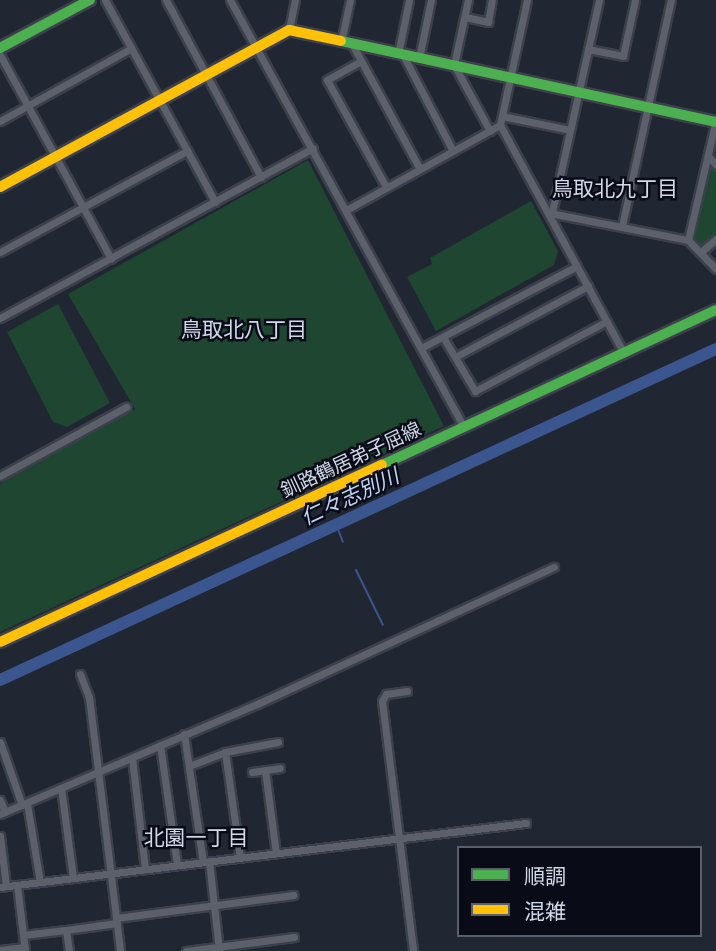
<!DOCTYPE html>
<html>
<head>
<meta charset="utf-8">
<style>
  body { margin:0 }
  #map { position:relative; width:716px; height:951px; overflow:hidden; background:#212633; font-family:"Public Sans","Noto Sans JP",sans-serif }
  div>[style] { position:absolute }
  [style*='--x'] { left:calc(var(--x)*1px); top:calc(var(--y)*1px); width:calc(var(--w)*1px); rotate:calc(var(--a)*1deg) }
  .green>* { inset:0; background:#1e4630 }
  .stream>* { height:2px; margin:-1px; padding:0 1px; transform-origin:1px; border-radius:1px; background:#3b558e }
  .river>* { height:12px; margin:-6px; padding:0 6px; transform-origin:6px; border-radius:6px; background:#3b558e }
  .roads { filter:drop-shadow(2px 0 #3c404b) drop-shadow(-2px 0 #3c404b) drop-shadow(0 2px #3c404b) drop-shadow(0 -2px #3c404b) }
  .street>* { height:7px; margin:-3.5px; padding:0 3.5px; transform-origin:3.5px; border-radius:3.5px; background:#5c606b }
  .fast>* { height:10px; margin:-5px; padding:0 5px; transform-origin:5px; border-radius:5px; background:#4caf50 }
  .slow>* { height:10px; margin:-5px; padding:0 5px; transform-origin:5px; border-radius:5px; background:#ffc107 }
  span { translate:-50% -50%; white-space:nowrap; text-align:center; line-height:1.15; -webkit-text-stroke:5px #090c17; paint-order:stroke }
  .street-label { font-size:19px; color:#d2d9e9 }
  .neighbourhood-label { font-size:21px; color:#d2d9e9 }
  .water-label { font-size:21px; color:#c2d4f8; font-style:italic }
  .legend { position:absolute; left:457px; top:846px; width:245px; height:91px; box-sizing:border-box; background:#090c17; border:2px solid #595e6b; margin:0; padding:9px 12px; list-style:none; font-size:21px; color:#d2d9e9 }
  .legend li { display:flex; align-items:center; gap:14px; height:35px }
  .legend b { width:35px; border:2px solid #595e6b }
</style>
</head>
<body>
<div id="map">
  <div class="green">
    <i style="clip-path:polygon(308px 160px,444px 426px,0 632px,0 484px,135px 409px,68px 294px)"></i>
    <i style="clip-path:polygon(711px 162px,716px 167px,716px 235px,703px 247px,693px 237px)"></i>
    <i style="clip-path:polygon(531px 201px,558px 251px,554px 265px,436px 331px,407px 277px,432px 264px,430px 258px)"></i>
    <i style="clip-path:polygon(58px 304px,110px 403px,67px 427px,53px 422px,7px 332px)"></i>
  </div>
  <div class="stream">
    <i style="--x:336;--y:524;--w:19;--a:69"></i>
    <i style="--x:356;--y:570;--w:61;--a:63.9"></i>
  </div>
  <div class="river">
    <i style="--x:0;--y:680;--w:789;--a:-24.81"></i>
  </div>
  <div class="roads">
    <div class="street">
      <i style="--x:105;--y:0;--w:230;--a:61.4"></i>
      <i style="--x:166;--y:0;--w:201;--a:61.8"></i>
      <i style="--x:230;--y:0;--w:487;--a:61.3"></i>
      <i style="--x:468;--y:0;--w:66;--a:102.2"></i>
      <i style="--x:454;--y:65;--w:75;--a:61.4"></i>
      <i style="--x:527;--y:0;--w:128;--a:102.2"></i>
      <i style="--x:500;--y:125;--w:260;--a:61.5"></i>
      <i style="--x:465;--y:17;--w:24;--a:12"></i>
      <i style="--x:488;--y:22;--w:22;--a:-80"></i>
      <i style="--x:289;--y:30;--w:31;--a:-79"></i>
      <i style="--x:341;--y:42;--w:43;--a:-77.9"></i>
      <i style="--x:352;--y:44;--w:142;--a:61.5"></i>
      <i style="--x:588;--y:49;--w:36;--a:11"></i>
      <i style="--x:623;--y:56;--w:57;--a:-77.9"></i>
      <i style="--x:398;--y:54;--w:55;--a:-78.5"></i>
      <i style="--x:0;--y:55;--w:232;--a:61.4"></i>
      <i style="--x:403;--y:55;--w:108;--a:62.5"></i>
      <i style="--x:419;--y:58;--w:59;--a:-78.3"></i>
      <i style="--x:361;--y:61;--w:39;--a:151"></i>
      <i style="--x:327;--y:80;--w:122;--a:61.1"></i>
      <i style="--x:502;--y:116;--w:69;--a:11.6"></i>
      <i style="--x:0;--y:121;--w:149;--a:-29"></i>
      <i style="--x:708;--y:156;--w:12;--a:48"></i>
      <i style="--x:346;--y:210;--w:176;--a:-28.9"></i>
      <i style="--x:552;--y:212;--w:217;--a:-77.5"></i>
      <i style="--x:550;--y:213;--w:141;--a:11.1"></i>
      <i style="--x:688;--y:240;--w:40;--a:46"></i>
      <i style="--x:622;--y:226;--w:231;--a:-77.8"></i>
      <i style="--x:688;--y:240;--w:123;--a:-76.9"></i>
      <i style="--x:0;--y:252;--w:213;--a:-28.4"></i>
      <i style="--x:701;--y:252;--w:20;--a:-41"></i>
      <i style="--x:0;--y:318;--w:356;--a:-28.5"></i>
      <i style="--x:443;--y:337;--w:63;--a:59.3"></i>
      <i style="--x:475;--y:391;--w:149;--a:-27.9"></i>
      <i style="--x:421;--y:348;--w:176;--a:-27.7"></i>
      <i style="--x:455;--y:357;--w:151;--a:-28.1"></i>
      <i style="--x:0;--y:476;--w:144;--a:-28.7"></i>
      <i style="--x:80;--y:674;--w:25;--a:69"></i>
      <i style="--x:89;--y:697;--w:256;--a:83"></i>
      <i style="--x:407;--y:691;--w:21;--a:172"></i>
      <i style="--x:386;--y:694;--w:8;--a:120"></i>
      <i style="--x:382;--y:701;--w:252;--a:82.9"></i>
      <i style="--x:184;--y:734;--w:129;--a:81.6"></i>
      <i style="--x:0;--y:742;--w:67;--a:70.8"></i>
      <i style="--x:160;--y:745;--w:121;--a:81.9"></i>
      <i style="--x:225;--y:752;--w:107;--a:81.9"></i>
      <i style="--x:132;--y:758;--w:112;--a:83.3"></i>
      <i style="--x:189;--y:766;--w:39;--a:-21"></i>
      <i style="--x:225;--y:752;--w:54;--a:-10.7"></i>
      <i style="--x:265;--y:770;--w:84;--a:82.5"></i>
      <i style="--x:252;--y:772;--w:28;--a:-8"></i>
      <i style="--x:61;--y:788;--w:91;--a:82.4"></i>
      <i style="--x:0;--y:800;--w:13;--a:67"></i>
      <i style="--x:27;--y:803;--w:80;--a:80.7"></i>
      <i style="--x:0;--y:814;--w:280;--a:-23.2"></i>
      <i style="--x:257;--y:704;--w:327;--a:-24.8"></i>
      <i style="--x:0;--y:836;--w:50;--a:83.2"></i>
      <i style="--x:209;--y:861;--w:90;--a:83.6"></i>
      <i style="--x:17;--y:885;--w:66;--a:83.1"></i>
      <i style="--x:0;--y:887;--w:530;--a:-6.94"></i>
      <i style="--x:116;--y:918;--w:179;--a:-7.4"></i>
      <i style="--x:23;--y:935;--w:43;--a:-6.6"></i>
      <i style="--x:0;--y:950;--w:25;--a:-7"></i>
      <i style="--x:69;--y:951;--w:21;--a:-98"></i>
      <i style="--x:66;--y:930;--w:51;--a:-7.8"></i>
      <i style="--x:186;--y:951;--w:109;--a:-7.4"></i>
    </div>
    <div class="fast">
      <i style="--x:341;--y:41;--w:384;--a:12.2"></i>
      <i style="--x:0;--y:48;--w:102;--a:-28.1"></i>
      <i style="--x:382;--y:465;--w:368;--a:-24.9"></i>
    </div>
    <div class="slow">
      <i style="--x:0;--y:187;--w:329;--a:-28.5"></i>
      <i style="--x:289;--y:30;--w:53;--a:11.9"></i>
      <i style="--x:0;--y:642;--w:421;--a:-24.9"></i>
    </div>
  </div>
  <div class="street-label">
    <span style="left:351px;top:460px;rotate:-25deg">釧路鶴居弟子屈線</span>
  </div>
  <div class="neighbourhood-label">
    <span style="left:615px;top:189px">鳥取北九丁目</span>
    <span style="left:244px;top:330px">鳥取北八丁目</span>
    <span style="left:196px;top:838px">北園一丁目</span>
  </div>
  <div class="water-label">
    <span style="left:350px;top:497px;rotate:-25deg">仁々志別川</span>
  </div>
  <ul class="legend">
  <li><b style="height:9px;background:#4caf50"></b>順調</li>
  <li><b style="height:9px;background:#ffc107"></b>混雑</li>
  </ul>
</div>
</body>
</html>
